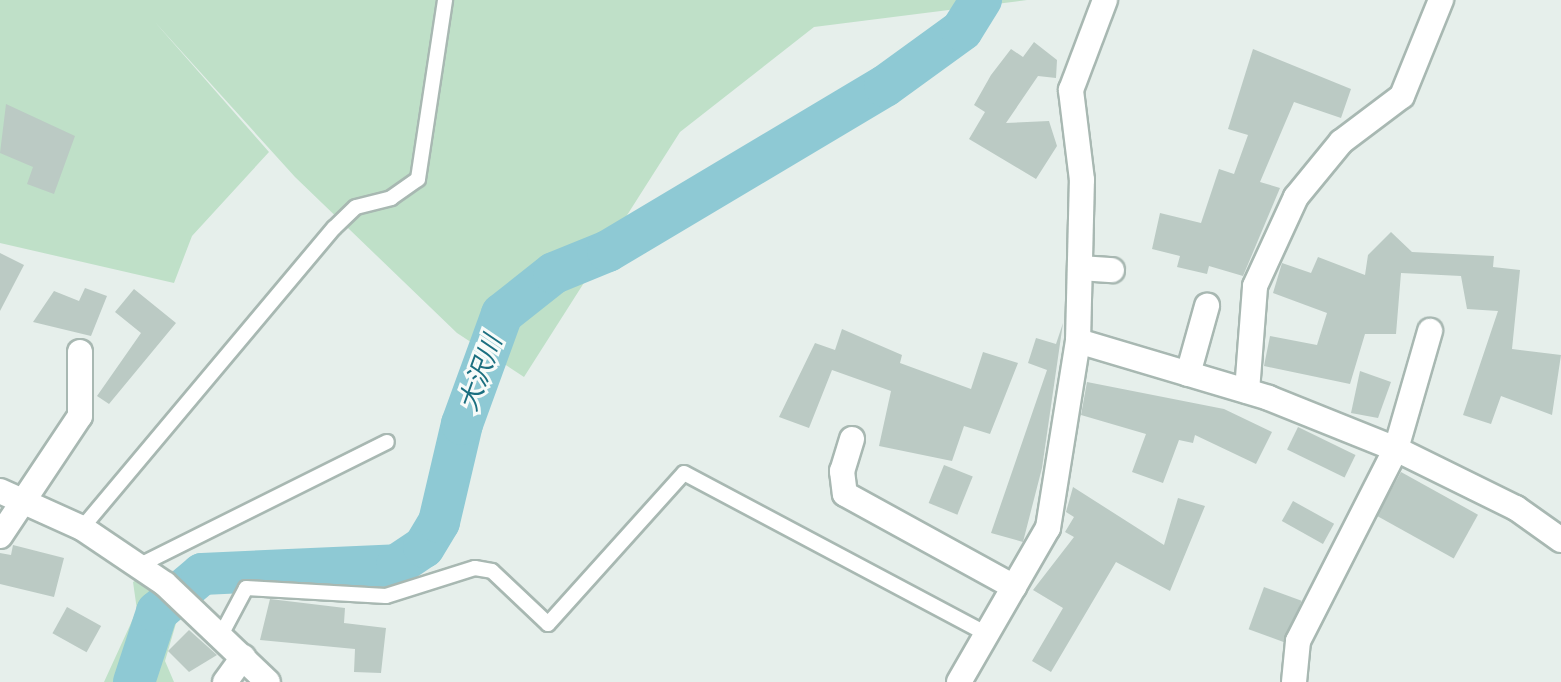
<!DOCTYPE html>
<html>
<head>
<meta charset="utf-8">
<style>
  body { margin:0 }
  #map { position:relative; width:1561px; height:682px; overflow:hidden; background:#e6efeb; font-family:"Archivo Narrow","Noto Sans JP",sans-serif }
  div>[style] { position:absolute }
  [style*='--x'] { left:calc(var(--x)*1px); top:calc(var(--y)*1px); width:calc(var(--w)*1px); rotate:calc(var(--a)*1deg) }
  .green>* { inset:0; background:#bfe0c8 }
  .river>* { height:42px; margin:-21px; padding:0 21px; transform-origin:21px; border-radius:21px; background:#8ec9d4 }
  .building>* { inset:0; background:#bbcac4; transform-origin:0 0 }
  .roads { filter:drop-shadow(2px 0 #a8b8b2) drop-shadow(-2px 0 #a8b8b2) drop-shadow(0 2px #a8b8b2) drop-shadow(0 -2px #a8b8b2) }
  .service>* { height:14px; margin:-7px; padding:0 7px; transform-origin:7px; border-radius:7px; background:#fff }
  .minor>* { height:24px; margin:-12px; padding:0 12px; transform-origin:12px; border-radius:12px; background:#fff }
  .secondary>* { height:24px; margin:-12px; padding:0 12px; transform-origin:12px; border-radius:12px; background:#fff }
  span { translate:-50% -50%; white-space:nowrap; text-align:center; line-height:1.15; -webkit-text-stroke:6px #f7fbf9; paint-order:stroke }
  .water-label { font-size:26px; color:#1c6f80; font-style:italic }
</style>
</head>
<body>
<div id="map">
  <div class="green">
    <i style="clip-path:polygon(0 0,1027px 0,814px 27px,680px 132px,524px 377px,457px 333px,295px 177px,154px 21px,269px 152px,192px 236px,174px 283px,0 243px)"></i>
    <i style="clip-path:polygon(144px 575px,184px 596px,165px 661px,174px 682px,104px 682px,137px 610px,133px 582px)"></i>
  </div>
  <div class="river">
    <i style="--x:134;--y:682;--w:74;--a:-71.8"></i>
    <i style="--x:157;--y:612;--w:59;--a:-40.2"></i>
    <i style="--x:202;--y:574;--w:195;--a:-2.6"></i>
    <i style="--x:397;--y:565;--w:32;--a:-34"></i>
    <i style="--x:424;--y:547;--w:29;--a:-59"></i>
    <i style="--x:439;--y:522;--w:101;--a:-76.8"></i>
    <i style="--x:462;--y:424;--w:117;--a:-70"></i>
    <i style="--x:502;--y:314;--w:66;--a:-38.3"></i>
    <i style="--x:554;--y:273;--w:58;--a:-22.2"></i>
    <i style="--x:608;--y:251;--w:322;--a:-30.8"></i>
    <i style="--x:885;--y:86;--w:95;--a:-36"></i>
    <i style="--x:962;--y:30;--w:36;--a:-58"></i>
  </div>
  <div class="building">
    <i style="clip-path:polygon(1034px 42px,1057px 60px,1056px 78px,1038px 76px,1006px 123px,1049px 121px,1057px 146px,1036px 179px,969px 139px,985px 112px,974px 105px,991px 75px,1011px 49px,1023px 57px)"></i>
    <i style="clip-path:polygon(1253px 49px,1351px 89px,1341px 118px,1294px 102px,1260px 182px,1280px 188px,1243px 276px,1209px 266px,1207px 274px,1177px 267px,1180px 256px,1152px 249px,1160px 213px,1201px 223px,1219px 169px,1234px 174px,1248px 135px,1228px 129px)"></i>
    <i style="clip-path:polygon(6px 104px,75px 136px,54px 194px,27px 184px,33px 167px,0 153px)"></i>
    <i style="clip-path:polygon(1391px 232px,1412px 252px,1494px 256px,1493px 267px,1520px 270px,1512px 349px,1561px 355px,1552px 415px,1501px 396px,1491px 424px,1463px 415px,1498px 311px,1467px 309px,1461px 276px,1401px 273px,1396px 334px,1365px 334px,1350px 384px,1264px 366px,1270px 336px,1317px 345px,1327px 313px,1273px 293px,1282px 263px,1311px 273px,1318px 257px,1365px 275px,1368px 255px)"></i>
    <i style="clip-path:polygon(0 253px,24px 265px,0 311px)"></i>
    <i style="clip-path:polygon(85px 288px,107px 296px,91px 336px,33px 322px,54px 291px,79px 301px)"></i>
    <i style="clip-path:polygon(134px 289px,176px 323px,109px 404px,97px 396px,141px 333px,115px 312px)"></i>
    <i style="clip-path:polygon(1063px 323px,1042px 468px,1023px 542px,991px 533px,1047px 370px,1028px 363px,1036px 338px,1056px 344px)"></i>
    <i style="clip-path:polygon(842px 329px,902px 355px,900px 363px,971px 389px,983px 352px,1018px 363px,990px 434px,964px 426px,952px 461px,879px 446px,891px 391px,832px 370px,809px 428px,779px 417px,815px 343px,835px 350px)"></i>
    <i style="clip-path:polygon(1360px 371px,1391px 382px,1378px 418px,1351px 413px)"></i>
    <i style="clip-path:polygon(1087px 382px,1224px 409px,1272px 432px,1256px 464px,1195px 435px,1193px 443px,1179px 440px,1163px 483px,1132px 472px,1146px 434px,1081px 415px)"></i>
    <i style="left:1298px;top:427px;width:64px;height:25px;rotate:26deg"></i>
    <i style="left:944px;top:465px;width:31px;height:41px;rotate:22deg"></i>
    <i style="left:1401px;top:472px;width:88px;height:50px;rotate:29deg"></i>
    <i style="clip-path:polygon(1073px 487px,1164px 545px,1178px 498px,1205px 506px,1170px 591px,1116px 562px,1051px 672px,1032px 661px,1063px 608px,1033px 590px,1074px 537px,1065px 532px,1074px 517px,1066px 512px)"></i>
    <i style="left:1293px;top:501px;width:47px;height:23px;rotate:29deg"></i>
    <i style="clip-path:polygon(13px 545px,64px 558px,54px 597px,0 584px,0 553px,11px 555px)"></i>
    <i style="left:1264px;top:587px;width:40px;height:45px;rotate:20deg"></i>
    <i style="clip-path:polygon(270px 599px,345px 608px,344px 623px,386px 628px,381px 673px,354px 672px,355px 649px,260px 640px)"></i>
    <i style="left:67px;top:607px;width:39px;height:30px;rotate:29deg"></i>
    <i style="clip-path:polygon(189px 630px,217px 655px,189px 672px,168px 651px)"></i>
  </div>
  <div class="roads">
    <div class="service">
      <i style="--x:82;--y:528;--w:392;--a:-50"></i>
      <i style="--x:334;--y:228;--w:30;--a:-44"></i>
      <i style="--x:356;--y:207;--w:36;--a:-14"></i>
      <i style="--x:391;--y:198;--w:33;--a:-35"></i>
      <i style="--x:418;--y:179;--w:181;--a:-81.4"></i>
      <i style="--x:138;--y:566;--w:278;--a:-26.5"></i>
      <i style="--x:221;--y:635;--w:53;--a:-62"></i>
      <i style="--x:246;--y:588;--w:140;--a:3.3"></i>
      <i style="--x:386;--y:596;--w:93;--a:-17.5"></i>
      <i style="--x:475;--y:568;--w:17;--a:10"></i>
      <i style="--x:492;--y:571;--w:77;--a:43.4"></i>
      <i style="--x:548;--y:624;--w:203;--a:-48"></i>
      <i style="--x:684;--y:473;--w:343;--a:28"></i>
    </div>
    <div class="minor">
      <i style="--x:1081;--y:268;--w:31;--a:4"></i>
      <i style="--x:1078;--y:341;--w:199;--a:16.6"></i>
      <i style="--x:1269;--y:398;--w:137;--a:21.9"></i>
      <i style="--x:1396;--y:449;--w:134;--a:26.2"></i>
      <i style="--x:1516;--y:508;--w:55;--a:35.4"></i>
      <i style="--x:1188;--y:374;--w:71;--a:-74.4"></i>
      <i style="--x:1247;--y:391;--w:105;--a:-85.6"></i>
      <i style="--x:1255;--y:286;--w:98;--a:-65.3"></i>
      <i style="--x:1296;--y:197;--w:71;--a:-50.7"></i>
      <i style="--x:1341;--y:142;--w:76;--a:-37"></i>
      <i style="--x:1402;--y:96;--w:104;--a:-67.9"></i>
      <i style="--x:852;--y:439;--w:34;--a:107"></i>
      <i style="--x:842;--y:471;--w:23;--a:83"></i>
      <i style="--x:845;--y:494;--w:193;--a:28.8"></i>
      <i style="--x:0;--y:536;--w:144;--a:-56.3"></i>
      <i style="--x:80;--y:416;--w:64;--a:-90"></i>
      <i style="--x:225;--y:682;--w:31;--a:-54"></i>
      <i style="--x:959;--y:682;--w:178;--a:-60"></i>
      <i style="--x:1048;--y:528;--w:189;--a:-80.9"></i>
      <i style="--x:1078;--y:341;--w:161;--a:-88.6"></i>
      <i style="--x:1082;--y:180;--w:91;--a:-97"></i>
      <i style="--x:1071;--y:90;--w:96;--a:-69.3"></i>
      <i style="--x:1294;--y:682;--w:41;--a:-84.4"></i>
      <i style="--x:1298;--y:641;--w:216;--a:-63"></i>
      <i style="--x:1396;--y:449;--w:123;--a:-73.9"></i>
    </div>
    <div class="secondary">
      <i style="--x:0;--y:491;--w:90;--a:24.3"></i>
      <i style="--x:82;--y:528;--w:100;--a:34"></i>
      <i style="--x:165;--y:584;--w:142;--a:43.6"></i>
    </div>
  </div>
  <div class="water-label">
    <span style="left:480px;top:373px;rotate:-70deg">大沢川</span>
  </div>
</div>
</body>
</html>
